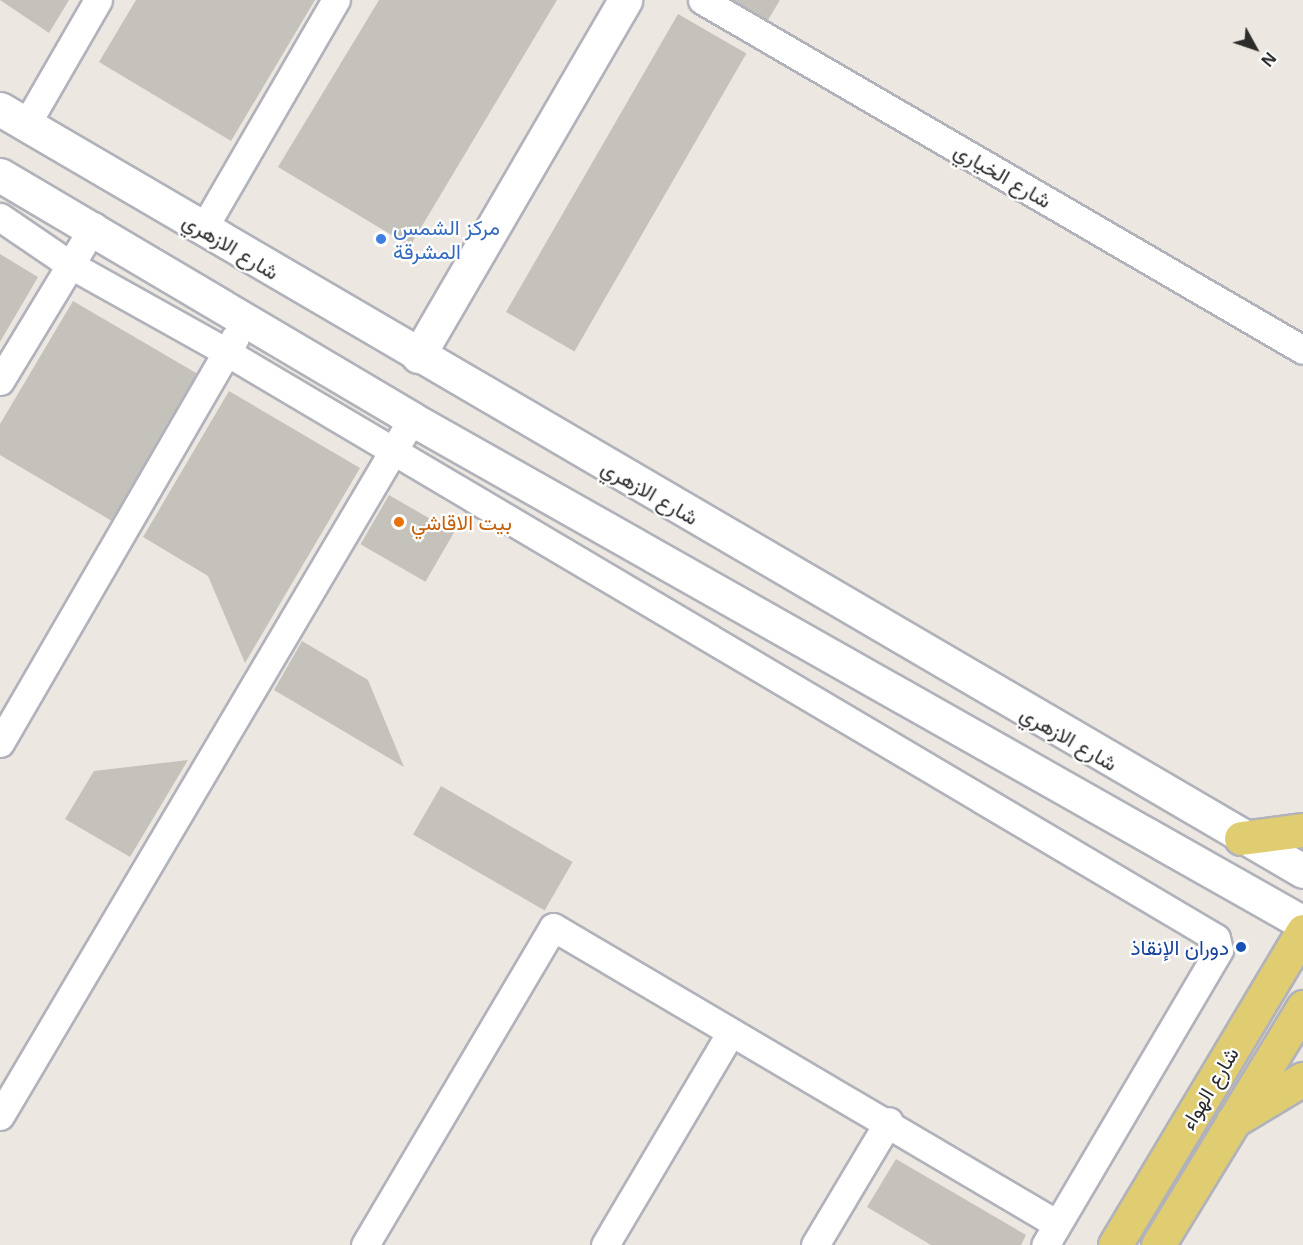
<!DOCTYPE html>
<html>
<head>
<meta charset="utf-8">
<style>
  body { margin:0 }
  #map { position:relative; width:1303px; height:1245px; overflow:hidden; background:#ece8e1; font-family:"Noto Sans",Vazirmatn,sans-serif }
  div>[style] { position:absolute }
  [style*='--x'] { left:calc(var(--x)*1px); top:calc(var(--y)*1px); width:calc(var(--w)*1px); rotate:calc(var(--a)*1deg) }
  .building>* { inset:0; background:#c5c2bc; transform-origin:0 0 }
  .roads { filter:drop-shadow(2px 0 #b1b2bb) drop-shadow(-2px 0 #b1b2bb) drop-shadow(0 2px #b1b2bb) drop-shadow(0 -2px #b1b2bb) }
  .minor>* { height:27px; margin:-13.5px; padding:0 13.5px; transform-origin:13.5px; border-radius:13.5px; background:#fff }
  .tertiary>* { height:33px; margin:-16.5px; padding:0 16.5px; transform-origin:16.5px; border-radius:16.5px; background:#fff }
  .primary>* { height:33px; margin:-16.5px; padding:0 16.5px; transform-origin:16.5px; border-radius:16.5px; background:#e0cd72 }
  .dots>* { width:16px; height:16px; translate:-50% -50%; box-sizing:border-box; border:3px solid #fff; border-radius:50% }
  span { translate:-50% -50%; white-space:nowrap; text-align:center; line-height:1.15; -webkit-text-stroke:4.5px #fff; paint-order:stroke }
  .street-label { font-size:21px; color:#2c2c2c }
  .shop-label { font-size:21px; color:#366cbe }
  .left { translate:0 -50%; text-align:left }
  .food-label { font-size:21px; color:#c56008 }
  .transit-label { font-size:21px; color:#164399 }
  .right { translate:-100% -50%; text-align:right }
  .north { position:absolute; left:1225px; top:18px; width:60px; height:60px; -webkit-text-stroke:4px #fff; paint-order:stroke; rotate:130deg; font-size:16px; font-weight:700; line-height:24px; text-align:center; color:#2c2c2c }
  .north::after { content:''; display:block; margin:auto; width:21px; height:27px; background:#2c2c2c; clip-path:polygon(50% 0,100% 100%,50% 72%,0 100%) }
</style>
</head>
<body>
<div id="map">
  <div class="building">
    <i style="clip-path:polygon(0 0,69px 0,49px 33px)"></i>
    <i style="clip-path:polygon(136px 0,315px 0,231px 141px,99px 62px)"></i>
    <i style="clip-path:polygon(379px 0,557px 0,410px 246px,278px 167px)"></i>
    <i style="clip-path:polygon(721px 0,780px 0,765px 25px)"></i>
    <i style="left:678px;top:14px;width:79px;height:344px;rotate:30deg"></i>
    <i style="clip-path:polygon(0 254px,38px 277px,0 342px)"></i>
    <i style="clip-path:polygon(73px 301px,203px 377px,117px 524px,0 455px,0 424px)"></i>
    <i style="clip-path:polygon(229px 391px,360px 468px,245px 663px,208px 576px,143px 537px)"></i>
    <i style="left:389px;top:495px;width:75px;height:57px;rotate:30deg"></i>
    <i style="clip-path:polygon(302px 641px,368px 680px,404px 767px,274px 690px)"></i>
    <i style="clip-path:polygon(188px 760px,130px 857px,65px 819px,94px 771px)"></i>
    <i style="left:441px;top:786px;width:152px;height:56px;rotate:30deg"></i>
    <i style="clip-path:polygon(896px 1159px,1026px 1235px,1021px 1245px,931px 1245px,867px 1207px)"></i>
  </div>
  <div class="roads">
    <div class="minor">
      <i style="--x:702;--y:0;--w:695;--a:30.21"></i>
      <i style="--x:27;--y:123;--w:142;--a:-60"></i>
      <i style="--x:0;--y:217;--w:83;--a:34.3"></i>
      <i style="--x:69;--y:264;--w:182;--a:29.2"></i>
      <i style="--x:228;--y:353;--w:1148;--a:30.63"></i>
      <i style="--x:1216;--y:938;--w:12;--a:76"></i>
      <i style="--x:1219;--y:950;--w:342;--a:120.5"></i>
      <i style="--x:203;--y:229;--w:265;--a:-59.9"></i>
      <i style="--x:0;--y:381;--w:181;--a:-58.8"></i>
      <i style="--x:0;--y:743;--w:468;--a:-59.9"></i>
      <i style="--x:0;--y:1116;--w:810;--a:-59.41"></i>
      <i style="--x:365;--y:1245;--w:369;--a:-59.4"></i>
      <i style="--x:553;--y:927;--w:585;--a:30.51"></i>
      <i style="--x:605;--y:1245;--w:247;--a:-59.4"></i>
      <i style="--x:815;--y:1245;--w:144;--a:-59.2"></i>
    </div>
    <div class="tertiary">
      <i style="--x:0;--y:109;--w:1509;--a:30.32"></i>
      <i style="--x:0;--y:175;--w:479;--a:30.6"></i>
      <i style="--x:412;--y:419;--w:1024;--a:29.49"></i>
      <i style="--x:418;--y:356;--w:412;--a:-59.8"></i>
    </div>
    <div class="primary">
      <i style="--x:1241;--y:838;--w:63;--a:-7.4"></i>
      <i style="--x:1233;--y:1121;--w:82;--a:-31"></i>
      <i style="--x:1115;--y:1245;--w:366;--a:-59.1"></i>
      <i style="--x:1158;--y:1245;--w:279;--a:-58.6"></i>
    </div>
  </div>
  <div class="dots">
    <i style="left:381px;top:239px;background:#3f7fe0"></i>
    <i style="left:399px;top:522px;background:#e8710a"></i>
    <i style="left:1241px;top:947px;background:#1a4fb4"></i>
  </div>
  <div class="street-label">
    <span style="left:1003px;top:175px;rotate:30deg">شارع الخياري</span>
    <span style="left:231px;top:246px;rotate:31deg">شارع الازهري</span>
    <span style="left:650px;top:492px;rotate:30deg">شارع الازهري</span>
    <span style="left:1069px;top:738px;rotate:30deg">شارع الازهري</span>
    <span style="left:1209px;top:1088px;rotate:-59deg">شارع الهواء</span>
  </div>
  <div class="shop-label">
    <span class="left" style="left:393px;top:239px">مركز الشمس<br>المشرقة</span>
  </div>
  <div class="food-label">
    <span class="left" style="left:411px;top:522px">بيت الاقاشي</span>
  </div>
  <div class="transit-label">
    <span class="right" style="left:1229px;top:947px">دوران الإنقاذ</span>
  </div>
  <div class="north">N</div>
</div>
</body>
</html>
